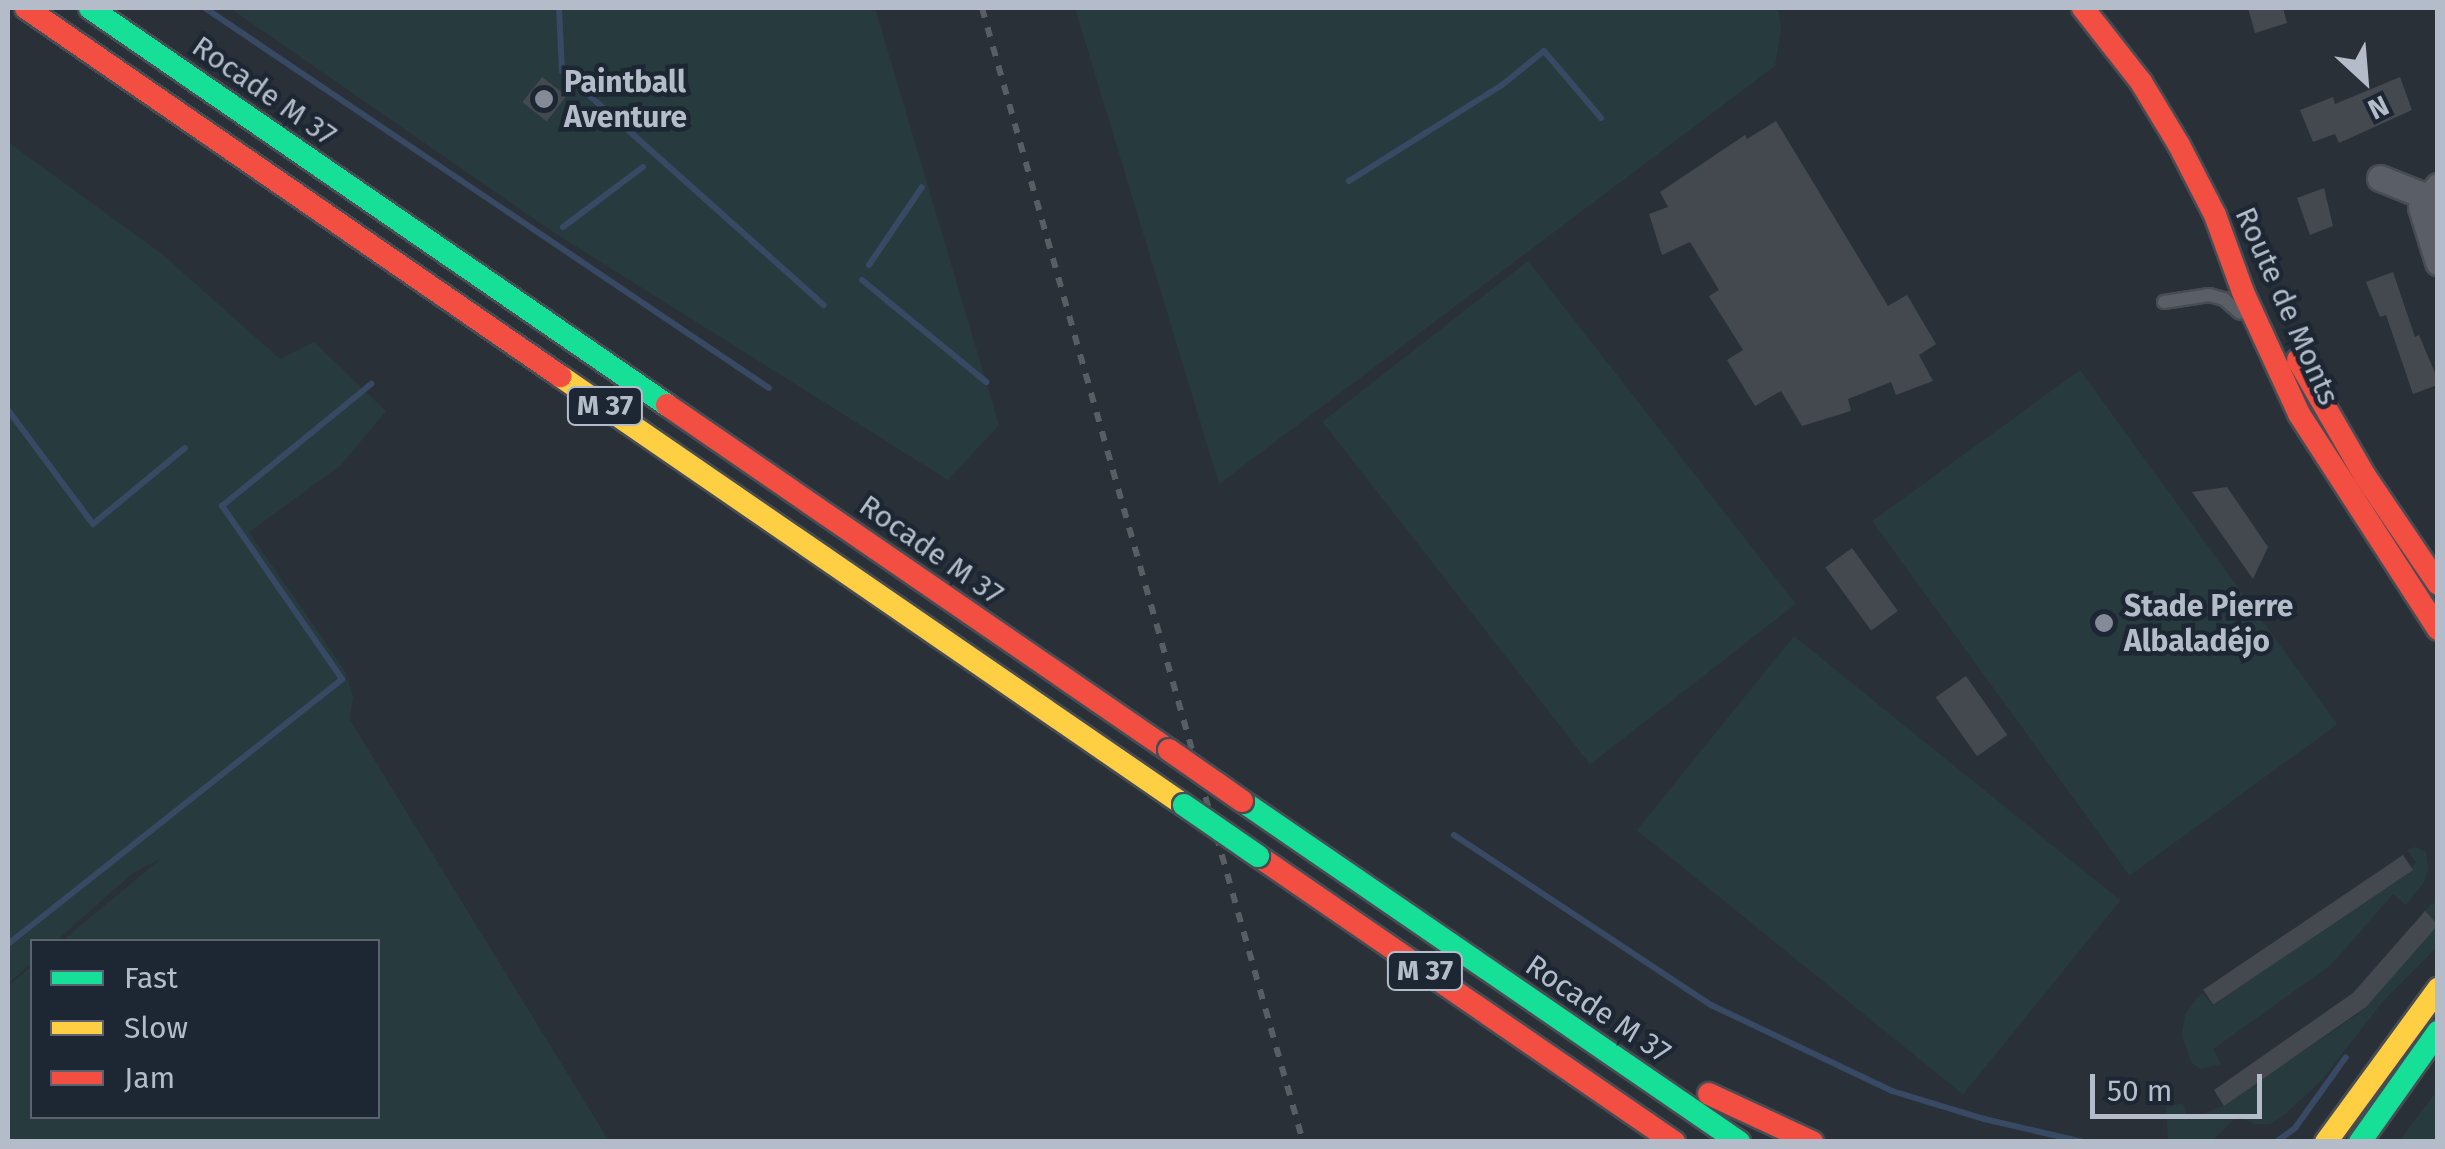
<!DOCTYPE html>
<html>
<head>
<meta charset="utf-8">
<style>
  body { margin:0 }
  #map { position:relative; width:2445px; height:1149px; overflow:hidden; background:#2a3038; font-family:"Fira Sans",sans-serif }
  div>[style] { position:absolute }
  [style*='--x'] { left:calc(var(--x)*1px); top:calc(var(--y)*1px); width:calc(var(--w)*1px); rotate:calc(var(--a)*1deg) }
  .green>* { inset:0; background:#273a3e; transform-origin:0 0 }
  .stream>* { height:6px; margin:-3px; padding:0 3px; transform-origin:3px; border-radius:3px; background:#384963 }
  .building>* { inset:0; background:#444950; transform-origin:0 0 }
  .roads { filter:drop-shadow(2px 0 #484c53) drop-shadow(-2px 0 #484c53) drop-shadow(0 2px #484c53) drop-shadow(0 -2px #484c53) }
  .lane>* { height:12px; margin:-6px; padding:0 6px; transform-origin:6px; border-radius:6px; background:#5a5e66 }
  .street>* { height:25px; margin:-12.5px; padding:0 12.5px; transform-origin:12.5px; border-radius:12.5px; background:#5a5e66 }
  .fast>* { height:22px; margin:-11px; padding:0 11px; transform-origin:11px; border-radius:11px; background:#16e098 }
  .slow>* { height:22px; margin:-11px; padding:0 11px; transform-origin:11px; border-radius:11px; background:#ffcf43 }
  .jam>* { height:22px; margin:-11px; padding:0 11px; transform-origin:11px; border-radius:11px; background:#f24e42 }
  .rail>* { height:6px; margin-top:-3px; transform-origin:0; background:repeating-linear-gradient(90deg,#595d64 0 10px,transparent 0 20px) }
  .bridges { filter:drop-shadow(2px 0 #474c53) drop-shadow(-2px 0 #474c53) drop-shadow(0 2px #474c53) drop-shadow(0 -2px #474c53) }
  .fast-bridge>* { height:22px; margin:-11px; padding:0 11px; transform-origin:11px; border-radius:11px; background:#16e098 }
  .jam-bridge>* { height:22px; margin:-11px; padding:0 11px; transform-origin:11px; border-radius:11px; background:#f24e42 }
  .dots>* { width:28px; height:28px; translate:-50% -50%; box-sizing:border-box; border:5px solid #1d2633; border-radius:50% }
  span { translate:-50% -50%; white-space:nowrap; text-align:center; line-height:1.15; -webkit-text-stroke:9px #1d2633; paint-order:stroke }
  .shield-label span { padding:2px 8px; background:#1d2633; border:2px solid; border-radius:8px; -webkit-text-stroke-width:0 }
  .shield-label { font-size:28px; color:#b4bcc9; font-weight:700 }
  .poi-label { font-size:30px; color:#b4bcc9; font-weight:700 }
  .left { translate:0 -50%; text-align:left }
  .street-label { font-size:30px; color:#b4bcc9 }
  .frame { position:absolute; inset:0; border:10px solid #b4bcc9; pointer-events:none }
  .legend { position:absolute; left:30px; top:939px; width:350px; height:180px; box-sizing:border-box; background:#1d2633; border:2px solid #59626f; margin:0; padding:12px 18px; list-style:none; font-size:30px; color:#b4bcc9 }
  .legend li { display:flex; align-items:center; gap:20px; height:50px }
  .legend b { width:50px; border:2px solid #59626f }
  .north { position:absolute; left:2315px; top:30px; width:100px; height:100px; -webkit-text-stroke:8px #1d2633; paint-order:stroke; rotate:154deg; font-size:28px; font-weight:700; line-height:40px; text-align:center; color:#b4bcc9 }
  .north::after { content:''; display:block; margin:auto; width:35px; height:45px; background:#b4bcc9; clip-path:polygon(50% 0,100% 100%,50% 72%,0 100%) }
  .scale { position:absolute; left:2090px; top:1074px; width:172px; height:45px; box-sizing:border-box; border:5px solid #b4bcc9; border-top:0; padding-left:12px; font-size:30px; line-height:35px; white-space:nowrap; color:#b4bcc9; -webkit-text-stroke:8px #1d2633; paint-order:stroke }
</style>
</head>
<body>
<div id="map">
  <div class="green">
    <i style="clip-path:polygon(230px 8px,875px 8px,999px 425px,948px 480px,553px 232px)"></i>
    <i style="clip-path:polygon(1075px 8px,1778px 8px,1781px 29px,1775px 66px,1219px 484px)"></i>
    <i style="clip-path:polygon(8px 142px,162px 254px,280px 359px,314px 342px,386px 411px,340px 466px,249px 532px,345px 671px,353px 696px,350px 720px,609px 1141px,8px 1141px,8px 986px,32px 966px,32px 1116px,378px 1116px,378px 942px,62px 941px,162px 858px,133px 873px,56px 941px,32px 942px,32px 962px,8px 984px)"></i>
    <i style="left:1528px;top:261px;width:435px;height:261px;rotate:52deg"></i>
    <i style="left:2080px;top:370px;width:438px;height:257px;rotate:54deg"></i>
    <i style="left:1794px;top:636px;width:420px;height:250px;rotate:39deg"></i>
    <i style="clip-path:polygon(2415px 847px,2426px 852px,2428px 868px,2425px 881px,2406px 905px,2393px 894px,2331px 965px,2213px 1049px,2221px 1064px,2201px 1069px,2192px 1063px,2182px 1036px,2185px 1015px,2196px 999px,2203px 993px,2213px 1006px,2416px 863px,2407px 850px)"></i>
    <i style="clip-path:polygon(2437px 900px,2437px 947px,2384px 1000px,2322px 1080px,2284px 1115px,2270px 1124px,2254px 1124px,2238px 1115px,2212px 1141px,2168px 1141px,2166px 1107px,2183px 1103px,2188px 1120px,2222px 1106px,2358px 1014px,2437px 924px,2423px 912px)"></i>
    <i style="clip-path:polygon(2437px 1091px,2437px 1141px,2399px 1141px)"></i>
  </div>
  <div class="stream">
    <i style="--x:205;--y:8;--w:680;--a:33.97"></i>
    <i style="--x:559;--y:8;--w:63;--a:87.3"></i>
    <i style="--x:562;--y:71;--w:351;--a:41.8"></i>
    <i style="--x:1349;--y:181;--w:181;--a:-32.1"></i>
    <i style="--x:1502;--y:85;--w:54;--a:-39"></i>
    <i style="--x:1544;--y:51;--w:88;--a:49.6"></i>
    <i style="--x:563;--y:227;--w:100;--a:-36.9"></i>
    <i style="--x:869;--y:265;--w:94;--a:-55.8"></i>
    <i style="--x:862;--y:280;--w:161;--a:39.4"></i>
    <i style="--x:8;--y:410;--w:142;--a:53.3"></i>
    <i style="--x:93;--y:524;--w:119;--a:-39.6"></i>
    <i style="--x:1454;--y:835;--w:308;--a:33.5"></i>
    <i style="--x:1711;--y:1005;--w:200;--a:25.4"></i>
    <i style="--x:1892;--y:1091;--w:96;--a:16.9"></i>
    <i style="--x:1984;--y:1119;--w:103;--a:13"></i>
    <i style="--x:8;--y:944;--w:426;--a:-38.4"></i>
    <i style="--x:342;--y:679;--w:211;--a:-124.7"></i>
    <i style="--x:222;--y:506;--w:193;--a:-39.3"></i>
    <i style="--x:2276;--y:1142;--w:24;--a:-36"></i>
    <i style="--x:2295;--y:1128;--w:87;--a:-54.3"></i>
  </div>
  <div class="building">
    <i style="clip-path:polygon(2248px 8px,2283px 8px,2287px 23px,2255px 33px)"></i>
    <i style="left:542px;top:77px;width:31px;height:32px;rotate:38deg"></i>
    <i style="clip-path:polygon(2400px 77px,2412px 110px,2339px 143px,2335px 134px,2313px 142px,2300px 110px,2333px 97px,2335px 104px)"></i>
    <i style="clip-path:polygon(1776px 121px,1888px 306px,1907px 295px,1936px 344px,1919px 355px,1933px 381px,1896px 395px,1891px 382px,1848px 399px,1851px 411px,1802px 426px,1781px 391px,1755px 406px,1727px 360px,1743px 350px,1709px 296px,1719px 290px,1690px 242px,1662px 255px,1649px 214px,1668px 207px,1660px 192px,1745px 135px,1747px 139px)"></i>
    <i style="clip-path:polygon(2324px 188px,2333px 226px,2310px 235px,2297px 198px)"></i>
    <i style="clip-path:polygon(2393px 272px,2415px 337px,2419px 335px,2435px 373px,2437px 385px,2413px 394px,2386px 315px,2380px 317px,2366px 282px)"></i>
    <i style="clip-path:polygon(2227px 487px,2268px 547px,2253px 579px,2192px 492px)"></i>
    <i style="left:1852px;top:548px;width:78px;height:33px;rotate:54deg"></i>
    <i style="left:1966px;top:676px;width:72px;height:37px;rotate:55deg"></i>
    <i style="left:2403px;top:855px;width:18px;height:241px;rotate:56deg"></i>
    <i style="clip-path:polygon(2425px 911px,2438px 925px,2366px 1007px,2224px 1106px,2214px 1090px,2353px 993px)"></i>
  </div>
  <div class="roads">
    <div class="lane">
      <i style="--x:2164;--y:302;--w:46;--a:-8.8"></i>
      <i style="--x:2209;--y:295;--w:16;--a:15"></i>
      <i style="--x:2224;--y:299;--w:21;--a:41"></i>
    </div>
    <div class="street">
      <i style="--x:2380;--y:178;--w:48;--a:21.8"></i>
      <i style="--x:2438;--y:186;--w:27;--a:129"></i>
      <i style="--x:2421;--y:207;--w:58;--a:72.8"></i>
    </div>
    <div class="fast">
      <i style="--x:90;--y:8;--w:700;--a:34.53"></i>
      <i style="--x:1242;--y:801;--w:603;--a:34.45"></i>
      <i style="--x:2360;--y:1142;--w:135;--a:-54.7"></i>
    </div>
    <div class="slow">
      <i style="--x:560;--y:376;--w:757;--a:34.51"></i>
      <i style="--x:2326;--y:1142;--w:190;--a:-53.8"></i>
    </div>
    <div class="jam">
      <i style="--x:26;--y:8;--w:649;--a:34.57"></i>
      <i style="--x:2083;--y:8;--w:94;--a:51.9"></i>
      <i style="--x:2141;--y:82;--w:74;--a:58.9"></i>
      <i style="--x:2179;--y:145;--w:79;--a:62.8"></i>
      <i style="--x:2215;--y:215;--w:82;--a:70"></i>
      <i style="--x:2243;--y:292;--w:134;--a:65.3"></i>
      <i style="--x:2299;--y:414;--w:256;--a:57.1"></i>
      <i style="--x:2298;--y:360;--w:134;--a:60"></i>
      <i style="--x:2365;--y:476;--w:130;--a:55.9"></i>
      <i style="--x:667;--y:405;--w:609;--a:34.5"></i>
      <i style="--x:1258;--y:856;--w:505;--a:34.51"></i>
      <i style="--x:1709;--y:1094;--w:114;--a:25"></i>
    </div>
  </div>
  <div class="rail">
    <i style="--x:982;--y:8;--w:1179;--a:74.19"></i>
  </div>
  <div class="bridges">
    <div class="fast-bridge">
      <i style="--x:1184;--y:805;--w:90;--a:34.6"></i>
    </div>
    <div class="jam-bridge">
      <i style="--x:1169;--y:750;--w:89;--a:34.9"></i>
    </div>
  </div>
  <div class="dots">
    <i style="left:544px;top:99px;background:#848b96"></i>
    <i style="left:2104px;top:623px;background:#848b96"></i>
  </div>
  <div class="shield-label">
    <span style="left:605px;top:406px">M 37</span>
    <span style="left:1425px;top:971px">M 37</span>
  </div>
  <div class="poi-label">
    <span class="left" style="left:564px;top:99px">Paintball<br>Aventure</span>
    <span class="left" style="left:2124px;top:623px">Stade Pierre<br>Albaladéjo</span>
  </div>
  <div class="street-label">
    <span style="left:264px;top:91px;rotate:35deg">Rocade M 37</span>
    <span style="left:2287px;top:306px;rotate:66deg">Route de Monts</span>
    <span style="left:931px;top:550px;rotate:35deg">Rocade M 37</span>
    <span style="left:1598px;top:1009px;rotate:34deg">Rocade M 37</span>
  </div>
  <div class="frame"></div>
  <ul class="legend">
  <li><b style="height:12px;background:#16e098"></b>Fast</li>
  <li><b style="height:12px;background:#ffcf43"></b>Slow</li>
  <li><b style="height:12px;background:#f24e42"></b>Jam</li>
  </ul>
  <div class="north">N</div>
  <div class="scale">50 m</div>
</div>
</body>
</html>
